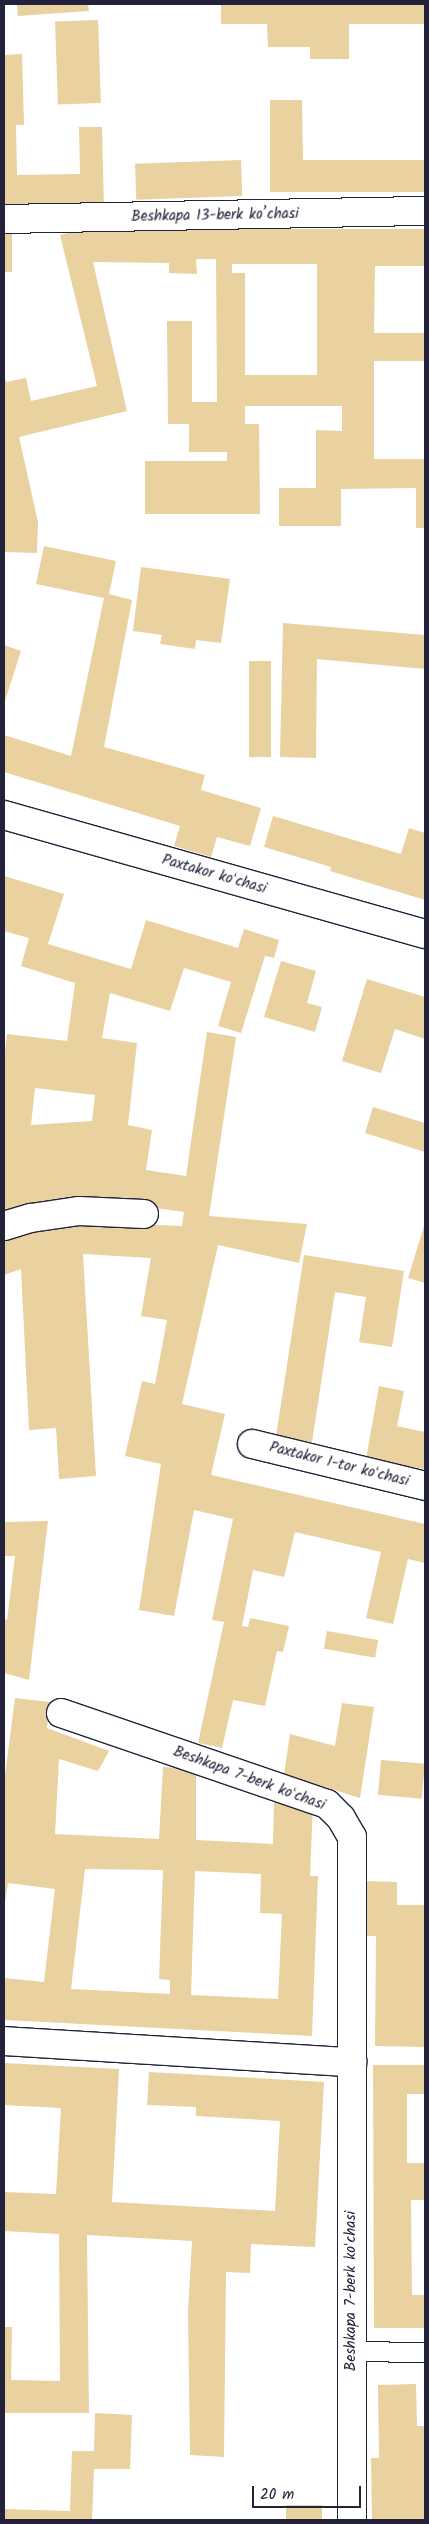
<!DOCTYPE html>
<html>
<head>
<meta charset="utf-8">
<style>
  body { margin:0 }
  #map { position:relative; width:429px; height:2524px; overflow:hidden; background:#fff; font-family:Kalam,sans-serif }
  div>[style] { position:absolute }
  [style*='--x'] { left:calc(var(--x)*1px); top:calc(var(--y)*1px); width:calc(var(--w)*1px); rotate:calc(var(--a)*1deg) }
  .building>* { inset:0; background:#ead1a0; transform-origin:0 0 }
  .roads { filter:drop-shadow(1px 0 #22223b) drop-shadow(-1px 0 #22223b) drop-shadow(0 1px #22223b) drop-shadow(0 -1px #22223b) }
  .lane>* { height:19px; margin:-9.5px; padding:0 9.5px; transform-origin:9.5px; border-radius:9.5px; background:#fff }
  .street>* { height:28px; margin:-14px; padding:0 14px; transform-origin:14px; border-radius:14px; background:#fff }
  .secondary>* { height:28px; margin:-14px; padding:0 14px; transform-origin:14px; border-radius:14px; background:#fff }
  span { translate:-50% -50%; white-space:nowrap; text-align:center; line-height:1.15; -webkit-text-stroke:4.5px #fff; paint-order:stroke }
  .street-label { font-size:15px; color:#22223b }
  .frame { position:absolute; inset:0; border:5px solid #22223b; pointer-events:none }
  .scale { position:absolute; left:252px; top:2486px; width:109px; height:22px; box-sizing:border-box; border:2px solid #22223b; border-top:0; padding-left:6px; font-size:15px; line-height:18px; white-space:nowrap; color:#22223b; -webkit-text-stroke:4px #fff; paint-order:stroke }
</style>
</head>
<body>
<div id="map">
  <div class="building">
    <i style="clip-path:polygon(17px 4px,88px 4px,89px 11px,18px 16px)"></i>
    <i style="clip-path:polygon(221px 4px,425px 4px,425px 24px,349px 24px,349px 59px,310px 59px,310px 47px,268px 47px,267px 24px,221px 24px)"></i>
    <i style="left:98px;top:20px;width:83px;height:43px;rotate:88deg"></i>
    <i style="clip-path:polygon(22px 54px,24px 125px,16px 125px,17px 175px,80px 174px,79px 127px,102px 127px,104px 210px,4px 213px,4px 55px)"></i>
    <i style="clip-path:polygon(270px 100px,302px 100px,303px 160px,425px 160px,425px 192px,270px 192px)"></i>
    <i style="left:241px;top:160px;width:36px;height:106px;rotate:88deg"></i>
    <i style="clip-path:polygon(evenodd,86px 229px,425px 229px,425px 266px,375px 266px,374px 333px,425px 333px,425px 361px,374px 361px,374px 459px,425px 459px,425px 528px,416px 528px,416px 488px,341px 489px,341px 526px,279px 526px,279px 488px,316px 488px,316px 430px,342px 431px,342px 406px,245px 406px,245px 424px,259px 424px,260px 514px,145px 514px,145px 461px,227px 461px,227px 452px,189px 452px,189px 424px,168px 424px,167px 321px,192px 321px,192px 402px,217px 402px,216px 259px,196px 259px,197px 274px,169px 273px,169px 263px,93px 262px,127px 411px,19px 437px,38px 522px,37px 553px,4px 552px,4px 374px,6px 382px,26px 378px,31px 401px,97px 386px,60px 235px,86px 229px,232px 264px,317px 264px,317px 375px,245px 375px,245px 273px,232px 273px,232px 264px)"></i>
    <i style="left:4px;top:232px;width:8px;height:40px"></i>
    <i style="clip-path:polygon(44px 546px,116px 561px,109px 594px,132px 600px,104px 747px,205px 775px,201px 790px,261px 808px,250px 846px,217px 837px,211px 857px,174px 846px,180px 826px,4px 772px,4px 735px,71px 756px,104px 598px,36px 584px)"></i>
    <i style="clip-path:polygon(141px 567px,230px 579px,221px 643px,196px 640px,195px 649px,160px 644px,162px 635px,133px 631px)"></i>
    <i style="clip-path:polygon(283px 623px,425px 635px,425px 669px,317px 659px,316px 758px,280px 757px)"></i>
    <i style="clip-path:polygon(4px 645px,21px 651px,4px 704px)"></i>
    <i style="left:249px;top:661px;width:22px;height:96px"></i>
    <i style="clip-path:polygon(273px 816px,401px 854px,409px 828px,425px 833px,425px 900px,330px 871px,331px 867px,264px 847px)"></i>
    <i style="clip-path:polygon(evenodd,4px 876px,64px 894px,48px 944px,131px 969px,146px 920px,238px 948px,244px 929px,279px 940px,274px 958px,265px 956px,241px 1033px,218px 1026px,231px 982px,184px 968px,170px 1011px,110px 993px,102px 1038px,137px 1043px,128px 1125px,152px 1130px,146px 1170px,186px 1176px,207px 1032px,236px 1037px,209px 1216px,307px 1224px,299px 1263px,218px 1245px,182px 1404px,225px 1414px,211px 1475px,425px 1524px,425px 1563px,408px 1559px,393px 1624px,366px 1618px,381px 1552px,295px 1532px,284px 1577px,253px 1570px,242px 1626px,248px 1627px,250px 1618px,289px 1626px,283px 1652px,277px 1651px,265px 1706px,233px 1700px,222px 1748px,198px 1743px,224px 1622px,212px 1620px,233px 1519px,194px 1510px,174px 1616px,139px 1610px,161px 1464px,125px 1456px,142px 1381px,155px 1384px,167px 1320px,141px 1316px,151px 1258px,83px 1254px,96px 1476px,59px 1479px,56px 1428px,29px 1430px,21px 1269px,4px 1275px,4px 1236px,44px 1220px,182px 1226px,184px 1212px,114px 1202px,4px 1210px,4px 1060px,7px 1034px,67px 1041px,75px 983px,21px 966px,29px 938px,4px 931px,4px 876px,35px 1088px,95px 1095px,92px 1121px,31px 1125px,35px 1088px)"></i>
    <i style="clip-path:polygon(281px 961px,316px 971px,307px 1003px,322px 1007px,315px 1032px,264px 1017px)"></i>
    <i style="clip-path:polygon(367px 979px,425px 997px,425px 1039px,395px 1029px,381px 1073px,342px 1061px)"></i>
    <i style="clip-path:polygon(373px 1107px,425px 1123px,425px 1152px,365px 1133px)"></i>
    <i style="clip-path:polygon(425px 1223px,425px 1283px,408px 1278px)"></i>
    <i style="clip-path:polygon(304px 1255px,404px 1271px,392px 1347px,359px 1342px,366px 1297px,335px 1292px,312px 1442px,276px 1436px)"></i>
    <i style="clip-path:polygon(379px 1386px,404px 1391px,397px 1426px,425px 1432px,425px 1469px,366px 1459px)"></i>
    <i style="clip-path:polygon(48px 1521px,29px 1680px,4px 1673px,4px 1619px,7px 1620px,15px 1556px,4px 1556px,4px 1522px)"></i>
    <i style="left:327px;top:1631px;width:52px;height:18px;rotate:10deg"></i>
    <i style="clip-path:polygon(evenodd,15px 1698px,50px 1702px,47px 1728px,109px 1751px,98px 1771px,59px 1759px,55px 1834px,159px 1839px,163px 1767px,196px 1769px,196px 1840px,273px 1844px,274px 1801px,313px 1803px,310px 1876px,318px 1876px,312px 2036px,4px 2020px,4px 1978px,44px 1982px,55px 1889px,8px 1883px,4px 1908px,4px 1783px,15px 1698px,85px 1869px,163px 1870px,159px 1979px,170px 1980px,170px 1994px,71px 1989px,85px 1869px,15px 1698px,195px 1871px,261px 1874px,260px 1913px,282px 1914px,278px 1999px,191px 1995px,195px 1871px)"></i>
    <i style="clip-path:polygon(342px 1703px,374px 1707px,360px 1798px,284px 1774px,290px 1734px,335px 1746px)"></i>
    <i style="left:381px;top:1760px;width:44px;height:35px;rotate:5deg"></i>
    <i style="clip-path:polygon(364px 1881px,397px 1882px,397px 1905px,425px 1905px,425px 2047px,375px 2046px,376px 1936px,363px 1936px)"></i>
    <i style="clip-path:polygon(4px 2063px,119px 2069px,112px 2202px,275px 2211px,280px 2121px,196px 2116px,196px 2107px,147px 2105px,149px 2072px,324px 2082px,315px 2247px,251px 2244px,250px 2273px,226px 2272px,224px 2457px,190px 2455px,188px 2312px,192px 2241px,87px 2235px,89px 2413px,4px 2413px,4px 2327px,12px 2327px,11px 2380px,60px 2381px,59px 2234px,4px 2231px,4px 2192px,56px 2194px,61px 2108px,4px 2105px)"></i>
    <i style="clip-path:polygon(373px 2065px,425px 2065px,425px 2094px,407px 2094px,407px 2163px,425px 2163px,425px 2200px,411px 2200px,412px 2295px,425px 2295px,425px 2328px,374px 2328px)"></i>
    <i style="clip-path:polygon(416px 2384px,417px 2426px,425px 2426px,425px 2520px,372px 2520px,371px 2458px,379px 2458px,378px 2385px)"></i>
    <i style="clip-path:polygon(95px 2413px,132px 2415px,130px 2469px,94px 2469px,92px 2520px,4px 2520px,4px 2509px,70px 2511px,72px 2451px,94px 2451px)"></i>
    <i style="left:286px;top:2505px;width:36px;height:15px"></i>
  </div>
  <div class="roads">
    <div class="lane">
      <i style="--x:352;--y:2351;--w:73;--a:0.8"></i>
    </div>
    <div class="street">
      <i style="--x:4;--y:219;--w:421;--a:-1.1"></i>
      <i style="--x:4;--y:1226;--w:28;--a:-17"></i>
      <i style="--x:31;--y:1218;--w:49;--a:-8.3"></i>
      <i style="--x:79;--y:1211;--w:65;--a:2.6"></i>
      <i style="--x:252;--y:1444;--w:178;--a:13.6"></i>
      <i style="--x:61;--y:1713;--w:281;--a:18.9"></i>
      <i style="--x:327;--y:1804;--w:20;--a:45"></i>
      <i style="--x:341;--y:1818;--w:22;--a:60"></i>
      <i style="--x:352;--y:1837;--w:683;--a:90"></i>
      <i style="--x:4;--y:2041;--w:349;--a:3.5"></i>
    </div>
    <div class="secondary">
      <i style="--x:4;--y:815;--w:437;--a:15.8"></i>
    </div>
  </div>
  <div class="street-label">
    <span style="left:215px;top:216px;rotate:-1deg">Beshkapa 13-berk koʼchasi</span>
    <span style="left:214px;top:875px;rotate:16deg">Paxtakor koʻchasi</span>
    <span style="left:339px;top:1465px;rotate:14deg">Paxtakor 1-tor koʻchasi</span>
    <span style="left:249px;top:1779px;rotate:20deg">Beshkapa 7-berk koʻchasi</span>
    <span style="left:352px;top:2291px;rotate:-90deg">Beshkapa 7-berk koʻchasi</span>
  </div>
  <div class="frame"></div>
  <div class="scale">20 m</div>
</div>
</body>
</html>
